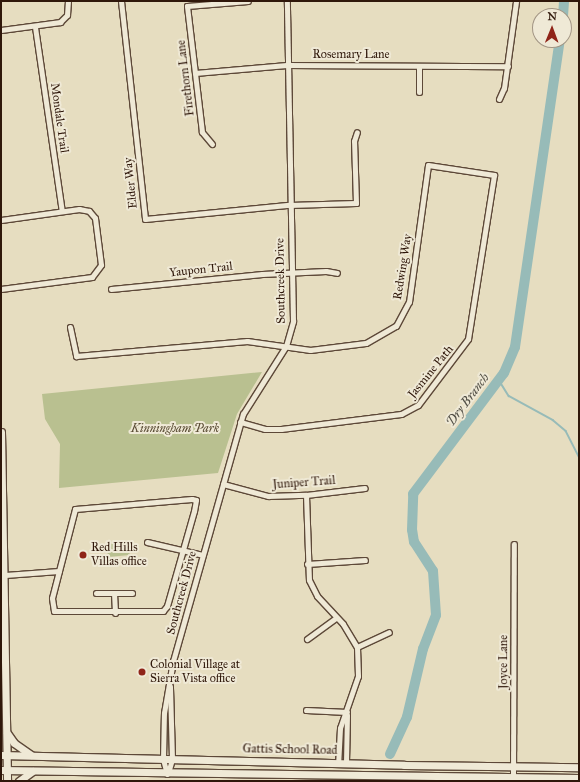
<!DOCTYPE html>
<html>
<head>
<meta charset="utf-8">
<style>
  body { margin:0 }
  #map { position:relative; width:580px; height:782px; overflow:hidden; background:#e6ddc0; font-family:"IM FELL Great Primer",serif }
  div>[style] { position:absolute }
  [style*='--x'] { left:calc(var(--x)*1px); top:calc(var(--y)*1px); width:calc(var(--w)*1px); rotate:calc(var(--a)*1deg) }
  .green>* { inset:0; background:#b9c090 }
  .stream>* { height:1.5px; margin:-0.75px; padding:0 0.75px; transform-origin:0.75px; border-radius:0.75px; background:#97bbb8 }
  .river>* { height:10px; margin:-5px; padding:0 5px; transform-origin:5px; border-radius:5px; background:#97bbb8 }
  .roads { filter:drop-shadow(1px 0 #5d4838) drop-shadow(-1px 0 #5d4838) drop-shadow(0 1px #5d4838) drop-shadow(0 -1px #5d4838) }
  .minor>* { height:5px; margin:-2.5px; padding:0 2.5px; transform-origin:2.5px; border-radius:2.5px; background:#efe9d6 }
  .secondary>* { height:7px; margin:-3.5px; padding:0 3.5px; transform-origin:3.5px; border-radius:3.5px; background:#efe9d6 }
  .dots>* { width:11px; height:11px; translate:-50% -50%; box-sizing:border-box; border:2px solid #efe9d6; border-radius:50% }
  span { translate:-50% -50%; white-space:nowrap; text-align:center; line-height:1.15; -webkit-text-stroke:4px #efe9d6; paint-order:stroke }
  .street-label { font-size:12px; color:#2f170a }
  .park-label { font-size:12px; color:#584a32; font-style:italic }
  .poi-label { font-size:12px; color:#2f170a }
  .left { translate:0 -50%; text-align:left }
  .water-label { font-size:13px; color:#535047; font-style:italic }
  .frame { position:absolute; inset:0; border:2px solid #2f170a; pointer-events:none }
  .north { position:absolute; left:532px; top:8px; width:40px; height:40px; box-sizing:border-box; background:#efe9d6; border:1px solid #a29584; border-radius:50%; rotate:1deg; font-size:11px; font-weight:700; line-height:16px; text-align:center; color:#2f170a }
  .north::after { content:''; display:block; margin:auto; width:14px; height:18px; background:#8f2418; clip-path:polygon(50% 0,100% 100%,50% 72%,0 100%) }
</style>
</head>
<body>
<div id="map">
  <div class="green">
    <i style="clip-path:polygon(262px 372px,237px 414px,218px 473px,59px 488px,60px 444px,45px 419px,42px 394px)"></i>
    <i style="clip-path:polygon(115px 542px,127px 545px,130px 555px,108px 557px,107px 546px)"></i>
  </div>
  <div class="stream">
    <i style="--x:499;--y:380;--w:19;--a:58"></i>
    <i style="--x:509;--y:396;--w:50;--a:28.6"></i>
    <i style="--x:553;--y:420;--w:17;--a:40"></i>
    <i style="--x:566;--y:431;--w:29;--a:63"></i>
    <i style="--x:376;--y:780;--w:1;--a:-90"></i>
  </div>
  <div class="river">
    <i style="--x:563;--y:16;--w:15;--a:-86"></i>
    <i style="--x:390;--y:754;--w:41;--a:-65.3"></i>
    <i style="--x:407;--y:717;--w:70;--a:-76.8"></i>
    <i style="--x:423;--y:649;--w:36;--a:-69"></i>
    <i style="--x:436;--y:615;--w:44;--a:-93.9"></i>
    <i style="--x:433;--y:571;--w:35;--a:-123"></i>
    <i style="--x:414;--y:542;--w:12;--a:-99"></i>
    <i style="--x:412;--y:530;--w:36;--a:-88"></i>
    <i style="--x:413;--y:494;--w:151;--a:-53.1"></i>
    <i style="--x:504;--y:373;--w:28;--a:-67"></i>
    <i style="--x:515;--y:347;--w:310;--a:-81.7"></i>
  </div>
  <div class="roads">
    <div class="minor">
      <i style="--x:121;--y:1;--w:219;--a:83.7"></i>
      <i style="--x:145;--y:219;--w:145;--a:-5.6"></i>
      <i style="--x:289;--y:205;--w:67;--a:-1.7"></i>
      <i style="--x:356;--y:203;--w:62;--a:-91.8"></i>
      <i style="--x:354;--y:141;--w:9;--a:-72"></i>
      <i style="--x:35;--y:27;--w:186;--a:81.7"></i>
      <i style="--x:1;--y:30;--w:60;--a:-7.7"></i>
      <i style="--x:60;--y:22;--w:10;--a:-45"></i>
      <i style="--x:67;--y:15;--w:14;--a:-86"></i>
      <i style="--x:419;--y:66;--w:26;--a:90"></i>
      <i style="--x:195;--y:73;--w:92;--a:-5"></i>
      <i style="--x:287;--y:65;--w:221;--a:0.3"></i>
      <i style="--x:499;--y:99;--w:12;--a:-66"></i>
      <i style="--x:504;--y:88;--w:88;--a:-82.1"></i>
      <i style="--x:212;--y:144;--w:16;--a:-130"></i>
      <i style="--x:202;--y:132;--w:127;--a:-96.8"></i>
      <i style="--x:187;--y:6;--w:61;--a:-4.7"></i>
      <i style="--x:1;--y:220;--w:79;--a:-8"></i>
      <i style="--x:79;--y:209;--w:10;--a:11"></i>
      <i style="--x:89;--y:211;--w:9;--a:49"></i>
      <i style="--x:95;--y:218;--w:47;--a:82.7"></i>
      <i style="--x:101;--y:265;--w:15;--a:127"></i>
      <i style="--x:92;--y:277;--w:92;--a:172.5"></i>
      <i style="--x:111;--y:289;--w:152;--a:-5.7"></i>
      <i style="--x:262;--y:274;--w:64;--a:-2.7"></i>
      <i style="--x:326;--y:271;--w:11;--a:10"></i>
      <i style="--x:70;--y:327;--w:30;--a:78"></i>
      <i style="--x:76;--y:356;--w:172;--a:-5"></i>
      <i style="--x:247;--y:341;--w:64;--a:8.1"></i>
      <i style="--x:310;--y:350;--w:56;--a:-7.1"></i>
      <i style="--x:366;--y:343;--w:34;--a:-30"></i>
      <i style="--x:396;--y:326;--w:27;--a:-62"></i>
      <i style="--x:409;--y:302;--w:138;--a:-82.1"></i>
      <i style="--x:428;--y:165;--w:67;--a:8.6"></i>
      <i style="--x:494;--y:175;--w:166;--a:99"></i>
      <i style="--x:468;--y:339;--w:83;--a:127.1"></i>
      <i style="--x:418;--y:405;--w:19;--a:152"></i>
      <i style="--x:401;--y:414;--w:121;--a:172.9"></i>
      <i style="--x:281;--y:429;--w:16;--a:180"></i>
      <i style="--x:265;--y:429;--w:26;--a:-164"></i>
      <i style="--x:223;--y:484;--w:47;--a:14.9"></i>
      <i style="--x:268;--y:496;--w:38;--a:-2"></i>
      <i style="--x:306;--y:495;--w:59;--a:-6.8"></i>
      <i style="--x:306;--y:495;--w:85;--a:88"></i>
      <i style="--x:309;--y:580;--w:18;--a:63"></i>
      <i style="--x:317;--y:596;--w:38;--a:47"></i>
      <i style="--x:343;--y:624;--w:27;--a:59"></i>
      <i style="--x:357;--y:647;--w:29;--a:88"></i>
      <i style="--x:358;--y:676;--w:55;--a:109.1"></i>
      <i style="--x:340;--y:728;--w:34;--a:93"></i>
      <i style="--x:192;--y:499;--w:4;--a:14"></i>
      <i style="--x:196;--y:500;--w:11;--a:100"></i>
      <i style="--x:194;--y:511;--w:99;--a:105.9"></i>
      <i style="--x:167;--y:606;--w:6;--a:129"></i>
      <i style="--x:163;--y:611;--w:109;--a:180"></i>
      <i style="--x:54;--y:611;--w:13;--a:-99"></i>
      <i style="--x:52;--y:598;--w:92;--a:-75.5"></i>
      <i style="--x:75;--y:509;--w:117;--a:-4.9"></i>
      <i style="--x:147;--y:542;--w:57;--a:13.1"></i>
      <i style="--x:307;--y:564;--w:58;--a:-3.9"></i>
      <i style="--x:5;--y:575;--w:54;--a:-4.2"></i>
      <i style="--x:96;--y:593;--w:36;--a:0"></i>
      <i style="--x:114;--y:593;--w:20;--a:87"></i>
      <i style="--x:307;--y:639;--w:36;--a:-36"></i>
      <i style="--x:357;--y:647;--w:35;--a:-25"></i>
      <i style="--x:306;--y:710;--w:41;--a:2.8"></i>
      <i style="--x:346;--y:762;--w:47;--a:-88.8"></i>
      <i style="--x:168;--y:773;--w:15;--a:-74"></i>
      <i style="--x:172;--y:759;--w:73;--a:-91.6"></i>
      <i style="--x:167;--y:774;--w:16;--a:-105"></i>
      <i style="--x:163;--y:759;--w:46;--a:-88.8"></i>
      <i style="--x:164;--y:713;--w:53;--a:-80.2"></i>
      <i style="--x:173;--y:661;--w:257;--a:-74.2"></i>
      <i style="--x:243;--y:414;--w:80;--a:-57.7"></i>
      <i style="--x:286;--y:346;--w:26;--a:-74"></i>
      <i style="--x:293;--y:321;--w:320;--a:-91.1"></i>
      <i style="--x:513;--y:781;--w:237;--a:-89.8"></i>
    </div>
    <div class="secondary">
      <i style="--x:1;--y:432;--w:349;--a:89"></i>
      <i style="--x:7;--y:733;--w:12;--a:55"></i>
      <i style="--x:14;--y:743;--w:21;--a:35"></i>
      <i style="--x:1;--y:755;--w:403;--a:1.4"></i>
      <i style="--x:404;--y:765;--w:175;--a:0.7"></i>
      <i style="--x:1;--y:770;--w:578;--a:0.79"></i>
      <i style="--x:19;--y:781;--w:17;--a:-36"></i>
    </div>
  </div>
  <div class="dots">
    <i style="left:83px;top:555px;background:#8f2418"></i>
    <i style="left:142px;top:672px;background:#8f2418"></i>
  </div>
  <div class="street-label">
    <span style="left:351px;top:55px">Rosemary Lane</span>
    <span style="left:186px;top:78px;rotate:-97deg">Firethorn Lane</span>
    <span style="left:59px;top:118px;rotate:82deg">Mondale Trail</span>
    <span style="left:131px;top:183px;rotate:-96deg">Elder Way</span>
    <span style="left:403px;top:267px;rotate:-81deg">Redwing Way</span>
    <span style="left:201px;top:270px;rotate:-6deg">Yaupon Trail</span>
    <span style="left:281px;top:281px;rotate:-91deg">Southcreek Drive</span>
    <span style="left:431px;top:372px;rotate:-51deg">Jasmine Path</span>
    <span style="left:304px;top:483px;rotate:-4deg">Juniper Trail</span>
    <span style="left:182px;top:593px;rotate:-75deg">Southcreek Drive</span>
    <span style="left:504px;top:662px;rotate:-90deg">Joyce Lane</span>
    <span style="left:290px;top:750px;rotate:1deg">Gattis School Road</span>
  </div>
  <div class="park-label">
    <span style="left:175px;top:429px">Kinningham Park</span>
  </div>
  <div class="poi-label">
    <span class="left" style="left:91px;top:555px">Red Hills<br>Villas office</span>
    <span class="left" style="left:150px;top:672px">Colonial Village at<br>Sierra Vista office</span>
  </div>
  <div class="water-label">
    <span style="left:468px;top:400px;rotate:-53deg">Dry Branch</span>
  </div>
  <div class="frame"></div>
  <div class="north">N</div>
</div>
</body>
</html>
